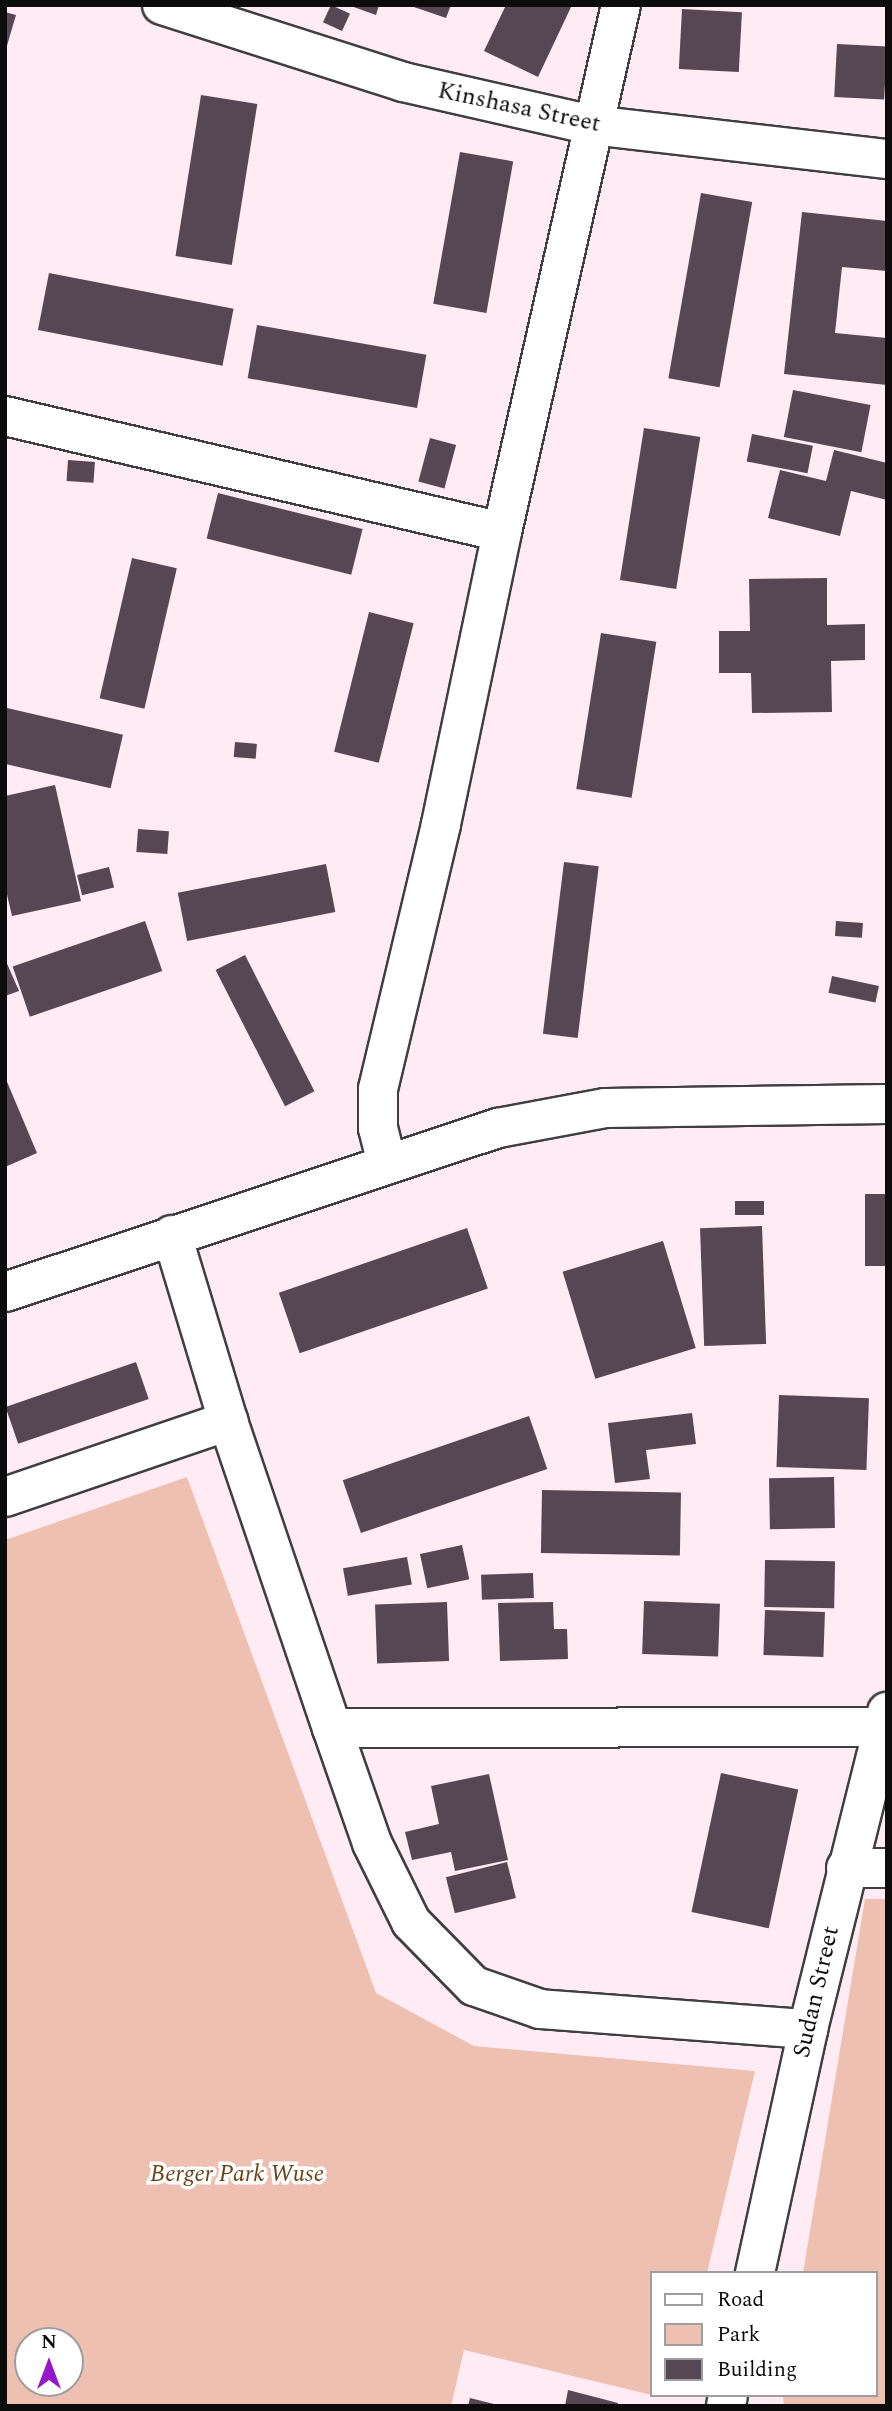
<!DOCTYPE html>
<html>
<head>
<meta charset="utf-8">
<style>
  body { margin:0 }
  #map { position:relative; width:892px; height:2411px; overflow:hidden; background:#ffebf4; font-family:Spectral,serif }
  div>[style] { position:absolute }
  [style*='--x'] { left:calc(var(--x)*1px); top:calc(var(--y)*1px); width:calc(var(--w)*1px); rotate:calc(var(--a)*1deg) }
  .green>* { inset:0; background:#edc0b1 }
  .building>* { inset:0; background:#564753; transform-origin:0 0 }
  .roads { filter:drop-shadow(2px 0 #3f3f3f) drop-shadow(-2px 0 #3f3f3f) drop-shadow(0 2px #3f3f3f) drop-shadow(0 -2px #3f3f3f) }
  .minor>* { height:38px; margin:-19px; padding:0 19px; transform-origin:19px; border-radius:19px; background:#fff }
  span { translate:-50% -50%; white-space:nowrap; text-align:center; line-height:1.15; -webkit-text-stroke:7px #fff; paint-order:stroke }
  .street-label { font-size:24px; color:#0c0c0c }
  .park-label { font-size:24px; color:#694417; font-style:italic }
  .frame { position:absolute; inset:0; border:7px solid #0c0c0c; pointer-events:none }
  .legend { position:absolute; left:650px; top:2271px; width:228px; height:126px; box-sizing:border-box; background:#fff; border:2px solid #9e9e9e; margin:0; padding:9px 12px; list-style:none; font-size:21px; color:#0c0c0c }
  .legend li { display:flex; align-items:center; gap:14px; height:35px }
  .legend b { width:35px; border:2px solid #9e9e9e }
  .north { position:absolute; left:14px; top:2327px; width:70px; height:70px; box-sizing:border-box; background:#fff; border:2px solid #9e9e9e; border-radius:50%; rotate:0deg; font-size:19px; font-weight:700; line-height:28px; text-align:center; color:#0c0c0c }
  .north::after { content:''; display:block; margin:auto; width:24px; height:32px; background:#9618c8; clip-path:polygon(50% 0,100% 100%,50% 72%,0 100%) }
</style>
</head>
<body>
<div id="map">
  <div class="green">
    <i style="clip-path:polygon(evenodd,187px 1477px,376px 1993px,474px 2046px,755px 2071px,707px 2273px,652px 2273px,652px 2395px,464px 2350px,451px 2406px,5px 2406px,5px 1540px,187px 1477px,28px 2341px,70px 2341px,70px 2383px,28px 2383px,28px 2341px)"></i>
    <i style="clip-path:polygon(865px 1899px,887px 1899px,887px 2406px,784px 2406px,783px 2395px,876px 2395px,876px 2273px,803px 2273px)"></i>
  </div>
  <div class="building">
    <i style="left:331px;top:5px;width:21px;height:19px;rotate:25deg"></i>
    <i style="clip-path:polygon(348px 5px,379px 5px,376px 15px)"></i>
    <i style="clip-path:polygon(408px 5px,451px 5px,446px 18px)"></i>
    <i style="clip-path:polygon(506px 5px,572px 5px,538px 77px,484px 51px)"></i>
    <i style="left:682px;top:9px;width:60px;height:60px;rotate:3deg"></i>
    <i style="clip-path:polygon(5px 12px,16px 15px,6px 49px,5px 49px)"></i>
    <i style="left:837px;top:44px;width:50px;height:53px;rotate:3deg"></i>
    <i style="left:201px;top:95px;width:57px;height:163px;rotate:9deg"></i>
    <i style="left:460px;top:152px;width:54px;height:154px;rotate:10deg"></i>
    <i style="left:701px;top:193px;width:52px;height:188px;rotate:10deg"></i>
    <i style="clip-path:polygon(802px 212px,887px 221px,887px 271px,842px 267px,835px 333px,887px 338px,887px 385px,784px 374px)"></i>
    <i style="left:49px;top:273px;width:188px;height:58px;rotate:11deg"></i>
    <i style="left:257px;top:325px;width:172px;height:54px;rotate:10deg"></i>
    <i style="left:793px;top:390px;width:79px;height:48px;rotate:11deg"></i>
    <i style="left:644px;top:428px;width:57px;height:154px;rotate:9deg"></i>
    <i style="left:752px;top:434px;width:62px;height:28px;rotate:11deg"></i>
    <i style="left:430px;top:438px;width:27px;height:45px;rotate:15deg"></i>
    <i style="clip-path:polygon(834px 450px,887px 463px,887px 500px,851px 491px,840px 536px,768px 518px,780px 470px,826px 481px)"></i>
    <i style="left:68px;top:460px;width:27px;height:21px;rotate:4deg"></i>
    <i style="left:218px;top:493px;width:149px;height:47px;rotate:14deg"></i>
    <i style="left:132px;top:558px;width:46px;height:144px;rotate:13deg"></i>
    <i style="clip-path:polygon(827px 578px,827px 625px,865px 624px,865px 660px,831px 661px,832px 712px,752px 713px,751px 673px,719px 673px,719px 631px,750px 631px,749px 579px)"></i>
    <i style="left:369px;top:612px;width:46px;height:144px;rotate:14deg"></i>
    <i style="left:601px;top:633px;width:56px;height:158px;rotate:9deg"></i>
    <i style="left:7px;top:708px;width:119px;height:55px;rotate:13deg"></i>
    <i style="left:235px;top:742px;width:22px;height:15px;rotate:5deg"></i>
    <i style="clip-path:polygon(55px 785px,81px 901px,12px 916px,5px 886px,5px 796px)"></i>
    <i style="left:138px;top:829px;width:31px;height:23px;rotate:4deg"></i>
    <i style="left:564px;top:862px;width:35px;height:173px;rotate:7deg"></i>
    <i style="left:326px;top:864px;width:49px;height:151px;rotate:79deg"></i>
    <i style="left:109px;top:867px;width:21px;height:33px;rotate:76deg"></i>
    <i style="left:145px;top:921px;width:53px;height:140px;rotate:71deg"></i>
    <i style="left:836px;top:921px;width:27px;height:15px;rotate:4deg"></i>
    <i style="left:245px;top:955px;width:153px;height:33px;rotate:63deg"></i>
    <i style="clip-path:polygon(5px 959px,19px 991px,5px 996px)"></i>
    <i style="left:832px;top:976px;width:48px;height:17px;rotate:12deg"></i>
    <i style="clip-path:polygon(5px 1077px,37px 1153px,5px 1167px)"></i>
    <i style="left:887px;top:1194px;width:72px;height:22px;rotate:90deg"></i>
    <i style="left:735px;top:1201px;width:29px;height:14px"></i>
    <i style="left:762px;top:1226px;width:118px;height:62px;rotate:88deg"></i>
    <i style="left:467px;top:1228px;width:64px;height:199px;rotate:71deg"></i>
    <i style="left:663px;top:1241px;width:112px;height:105px;rotate:73deg"></i>
    <i style="left:136px;top:1362px;width:39px;height:138px;rotate:71deg"></i>
    <i style="left:779px;top:1395px;width:90px;height:72px;rotate:2deg"></i>
    <i style="clip-path:polygon(692px 1413px,696px 1444px,646px 1450px,650px 1479px,615px 1483px,608px 1423px)"></i>
    <i style="left:529px;top:1416px;width:56px;height:197px;rotate:71deg"></i>
    <i style="left:834px;top:1477px;width:51px;height:65px;rotate:89deg"></i>
    <i style="left:542px;top:1490px;width:139px;height:63px;rotate:1deg"></i>
    <i style="left:462px;top:1545px;width:35px;height:43px;rotate:78deg"></i>
    <i style="left:407px;top:1557px;width:28px;height:65px;rotate:80deg"></i>
    <i style="left:765px;top:1560px;width:70px;height:47px;rotate:1deg"></i>
    <i style="left:533px;top:1573px;width:25px;height:52px;rotate:88deg"></i>
    <i style="left:644px;top:1601px;width:76px;height:53px;rotate:2deg"></i>
    <i style="left:447px;top:1602px;width:59px;height:72px;rotate:88deg"></i>
    <i style="clip-path:polygon(553px 1602px,554px 1629px,567px 1629px,568px 1659px,500px 1661px,498px 1603px)"></i>
    <i style="left:765px;top:1610px;width:60px;height:45px;rotate:2deg"></i>
    <i style="left:721px;top:1773px;width:79px;height:142px;rotate:12deg"></i>
    <i style="clip-path:polygon(489px 1774px,508px 1860px,455px 1871px,451px 1852px,412px 1860px,405px 1832px,439px 1824px,431px 1786px)"></i>
    <i style="left:507px;top:1862px;width:37px;height:63px;rotate:76deg"></i>
    <i style="clip-path:polygon(568px 2390px,618px 2403px,617px 2406px,565px 2406px)"></i>
    <i style="clip-path:polygon(470px 2398px,498px 2405px,497px 2406px,468px 2406px)"></i>
  </div>
  <div class="roads">
    <div class="minor">
      <i style="--x:162;--y:5;--w:253;--a:17.7"></i>
      <i style="--x:403;--y:82;--w:194;--a:12.8"></i>
      <i style="--x:592;--y:125;--w:297;--a:6.6"></i>
      <i style="--x:5;--y:416;--w:510;--a:13.14"></i>
      <i style="--x:387;--y:1164;--w:37;--a:-104"></i>
      <i style="--x:378;--y:1128;--w:39;--a:-90"></i>
      <i style="--x:378;--y:1089;--w:272;--a:-76.6"></i>
      <i style="--x:441;--y:824;--w:298;--a:-78.2"></i>
      <i style="--x:502;--y:532;--w:540;--a:-77.28"></i>
      <i style="--x:172;--y:1235;--w:194;--a:73.2"></i>
      <i style="--x:228;--y:1421;--w:324;--a:71.3"></i>
      <i style="--x:332;--y:1728;--w:122;--a:70.8"></i>
      <i style="--x:372;--y:1843;--w:88;--a:63.7"></i>
      <i style="--x:411;--y:1922;--w:90;--a:45.5"></i>
      <i style="--x:474;--y:1986;--w:70;--a:19.2"></i>
      <i style="--x:540;--y:2009;--w:269;--a:4.3"></i>
      <i style="--x:5;--y:1292;--w:520;--a:-18.4"></i>
      <i style="--x:498;--y:1128;--w:109;--a:-10.6"></i>
      <i style="--x:605;--y:1108;--w:282;--a:-0.8"></i>
      <i style="--x:5;--y:1497;--w:236;--a:-18.8"></i>
      <i style="--x:332;--y:1728;--w:551;--a:-0.1"></i>
      <i style="--x:846;--y:1868;--w:41;--a:0"></i>
      <i style="--x:755;--y:2273;--w:250;--a:-77.7"></i>
      <i style="--x:808;--y:2029;--w:327;--a:-76"></i>
      <i style="--x:726;--y:2406;--w:11;--a:-80"></i>
    </div>
  </div>
  <div class="street-label">
    <span style="left:519px;top:108px;rotate:12deg">Kinshasa Street</span>
    <span style="left:817px;top:1992px;rotate:-77deg">Sudan Street</span>
  </div>
  <div class="park-label">
    <span style="left:237px;top:2175px">Berger Park Wuse</span>
  </div>
  <div class="frame"></div>
  <ul class="legend">
  <li><b style="height:9px;background:#fff"></b>Road</li>
  <li><b style="height:19px;background:#edc0b1"></b>Park</li>
  <li><b style="height:19px;background:#564753"></b>Building</li>
  </ul>
  <div class="north">N</div>
</div>
</body>
</html>
